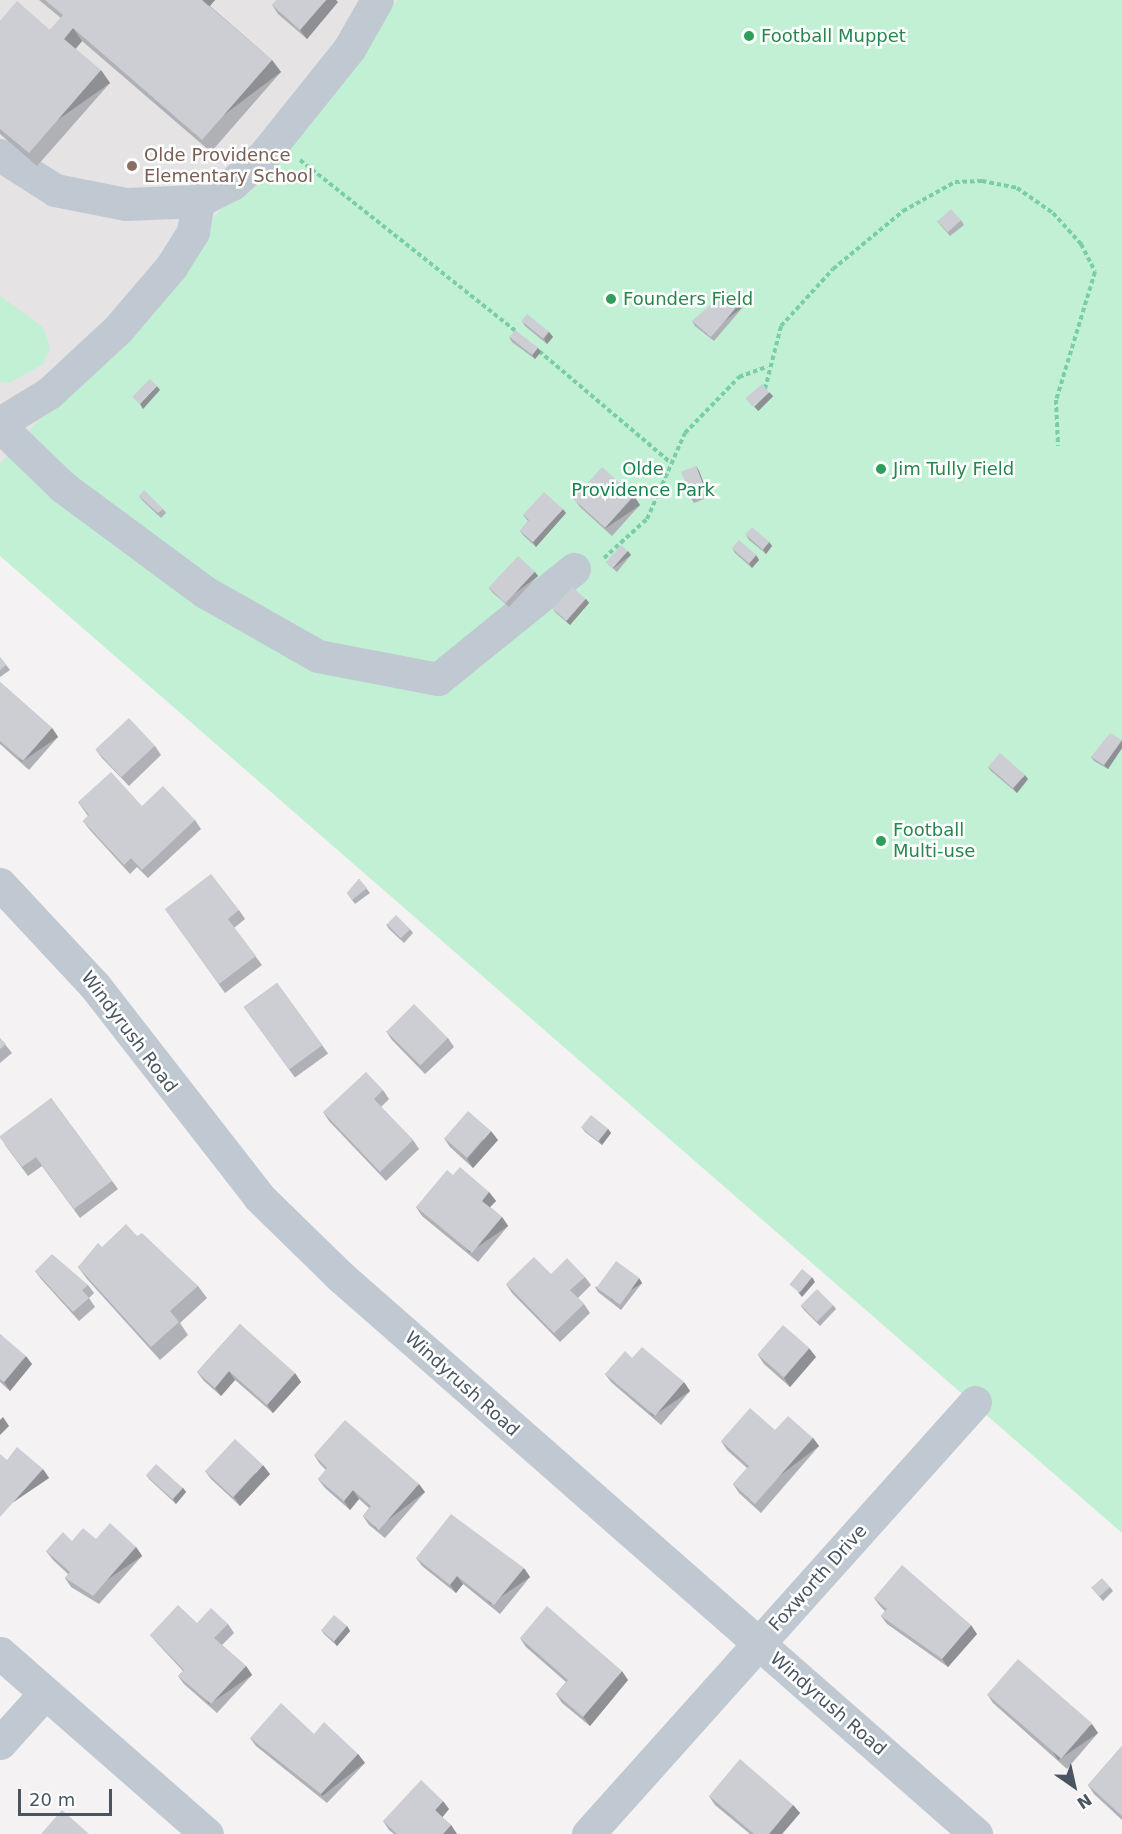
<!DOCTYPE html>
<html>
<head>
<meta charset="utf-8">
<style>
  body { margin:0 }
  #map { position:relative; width:1122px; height:1834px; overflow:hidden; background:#f4f2f2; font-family:"DejaVu Sans",sans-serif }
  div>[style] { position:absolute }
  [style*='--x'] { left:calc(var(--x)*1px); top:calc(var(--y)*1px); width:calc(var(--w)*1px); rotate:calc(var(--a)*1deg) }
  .education>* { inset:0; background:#e5e3e4 }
  .green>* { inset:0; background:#c1f0d4 }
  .path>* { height:4px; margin-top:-2px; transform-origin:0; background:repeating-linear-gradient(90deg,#79cfa5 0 4.5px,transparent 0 7.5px) }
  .minor>* { height:33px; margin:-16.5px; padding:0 16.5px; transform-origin:16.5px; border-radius:16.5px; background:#c0c9d1 }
  .wall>* { inset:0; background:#afb1b6; transform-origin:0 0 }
  .shaded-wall>* { inset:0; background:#8f9094; transform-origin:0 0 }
  .building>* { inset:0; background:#ccced4; transform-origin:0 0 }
  .dots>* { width:16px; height:16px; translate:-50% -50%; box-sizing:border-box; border:3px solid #fff; border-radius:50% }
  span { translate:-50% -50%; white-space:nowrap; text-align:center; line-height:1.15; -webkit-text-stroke:5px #fff; paint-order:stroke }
  .leisure-label { font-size:18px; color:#27864d }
  .left { translate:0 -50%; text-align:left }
  .education-label { font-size:18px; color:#785e54 }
  .park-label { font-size:18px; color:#17844e }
  .street-label { font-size:18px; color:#495560 }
  .north { position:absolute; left:1044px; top:1756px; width:60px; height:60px; -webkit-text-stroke:4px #fff; paint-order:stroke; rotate:146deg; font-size:16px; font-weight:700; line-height:24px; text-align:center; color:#495560 }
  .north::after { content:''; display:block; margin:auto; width:21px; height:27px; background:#495560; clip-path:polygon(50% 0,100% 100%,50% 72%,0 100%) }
  .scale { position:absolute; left:18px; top:1789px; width:94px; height:27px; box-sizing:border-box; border:3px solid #495560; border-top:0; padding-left:8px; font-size:18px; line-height:21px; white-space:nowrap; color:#495560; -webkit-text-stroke:4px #fff; paint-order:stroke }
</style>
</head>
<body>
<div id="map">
  <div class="education">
    <i style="clip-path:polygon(0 0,397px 0,376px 31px,0 467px)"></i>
  </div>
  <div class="green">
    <i style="clip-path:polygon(397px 0,1122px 0,1122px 1533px,0 556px,0 464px,376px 31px)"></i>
    <i style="clip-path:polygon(0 296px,43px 327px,50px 348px,43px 364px,9px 383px,0 382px)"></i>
  </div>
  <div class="path">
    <i style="--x:300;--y:160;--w:277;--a:38.4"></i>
    <i style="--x:539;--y:351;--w:173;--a:40.3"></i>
    <i style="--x:765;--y:389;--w:65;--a:-75.7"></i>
    <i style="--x:781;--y:326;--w:77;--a:-47.6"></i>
    <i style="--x:833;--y:269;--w:91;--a:-39.6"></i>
    <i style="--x:903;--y:211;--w:60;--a:-29.1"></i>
    <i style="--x:955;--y:182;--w:27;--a:-2"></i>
    <i style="--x:982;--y:181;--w:36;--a:11"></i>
    <i style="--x:1017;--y:188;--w:44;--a:34.8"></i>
    <i style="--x:1053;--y:213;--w:42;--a:47.9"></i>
    <i style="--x:1081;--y:244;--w:31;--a:63"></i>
    <i style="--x:1095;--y:272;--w:134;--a:106.9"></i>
    <i style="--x:1056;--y:400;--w:46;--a:87.5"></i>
    <i style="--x:604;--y:558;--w:58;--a:-42.2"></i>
    <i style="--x:647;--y:519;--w:94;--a:-66.2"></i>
    <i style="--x:685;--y:433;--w:78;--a:-46"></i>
    <i style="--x:739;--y:377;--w:30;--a:-20"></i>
  </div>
  <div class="minor">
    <i style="--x:0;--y:155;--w:65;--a:32.5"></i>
    <i style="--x:55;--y:190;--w:72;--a:11.2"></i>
    <i style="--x:126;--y:204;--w:72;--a:-2.4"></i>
    <i style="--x:198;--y:201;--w:38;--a:-27"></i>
    <i style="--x:232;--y:184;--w:43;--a:-42.2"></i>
    <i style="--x:264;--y:155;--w:136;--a:-51.3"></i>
    <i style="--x:349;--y:49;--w:56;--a:-60.3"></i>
    <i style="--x:0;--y:423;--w:57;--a:-31.5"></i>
    <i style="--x:49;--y:393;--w:94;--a:-42.8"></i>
    <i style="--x:118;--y:329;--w:82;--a:-49.5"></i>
    <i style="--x:171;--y:267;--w:41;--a:-57.8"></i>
    <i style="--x:193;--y:232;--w:31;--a:-81"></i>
    <i style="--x:0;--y:426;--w:88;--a:44.1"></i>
    <i style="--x:63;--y:487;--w:177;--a:36.5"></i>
    <i style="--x:205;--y:592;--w:130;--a:29.5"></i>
    <i style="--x:318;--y:656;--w:122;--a:10.9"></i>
    <i style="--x:438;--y:679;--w:175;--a:-39"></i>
    <i style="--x:0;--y:884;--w:139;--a:47"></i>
    <i style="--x:95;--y:986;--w:267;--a:52.1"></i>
    <i style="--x:259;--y:1197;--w:115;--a:44.3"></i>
    <i style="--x:341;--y:1277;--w:845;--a:41.26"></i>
    <i style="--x:0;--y:1653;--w:275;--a:41.2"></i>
    <i style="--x:0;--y:1743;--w:67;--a:-48"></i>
    <i style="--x:588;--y:1834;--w:580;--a:-48.14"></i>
  </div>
  <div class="wall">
    <i style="clip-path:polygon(39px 0,215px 0,210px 6px,272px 60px,281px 72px,211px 152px,82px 41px,75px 49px,110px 83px,37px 166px,0 134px,0 21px,50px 30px,61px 18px)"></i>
    <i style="clip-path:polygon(338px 2px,307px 39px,278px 14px,272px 5px)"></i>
    <i style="clip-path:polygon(961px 220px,964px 225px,950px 236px,937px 221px)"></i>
    <i style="clip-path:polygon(743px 307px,714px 341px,695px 326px,692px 321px)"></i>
    <i style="clip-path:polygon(522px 321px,549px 332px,553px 337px,547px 344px,525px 326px)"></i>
    <i style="clip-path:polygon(509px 337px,538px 348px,541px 352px,535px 359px,512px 342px)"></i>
    <i style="clip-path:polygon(696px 466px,699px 471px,709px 497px,694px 503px,691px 498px)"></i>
    <i style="clip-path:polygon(139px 496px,163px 509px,166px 513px,161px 518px,142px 500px)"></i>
    <i style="clip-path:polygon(574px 499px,640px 505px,612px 536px,580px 507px)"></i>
    <i style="clip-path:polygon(566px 513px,536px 547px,523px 535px,520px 531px,528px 521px,523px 515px)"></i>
    <i style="clip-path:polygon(746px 535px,769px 542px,772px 546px,766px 554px,749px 540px)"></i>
    <i style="clip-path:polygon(732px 548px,756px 555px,759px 560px,752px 568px,735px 553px)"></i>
    <i style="clip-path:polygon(631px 555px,617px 572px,610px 566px,606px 562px)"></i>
    <i style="clip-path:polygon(535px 572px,538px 576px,509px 607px,492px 592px,489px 588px)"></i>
    <i style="clip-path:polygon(586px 599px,589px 603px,570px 625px,556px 613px,553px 609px)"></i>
    <i style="clip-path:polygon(0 657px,10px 670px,0 677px)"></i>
    <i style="clip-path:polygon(0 682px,52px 728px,58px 737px,29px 770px,0 744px)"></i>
    <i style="clip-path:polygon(1122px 740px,1122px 748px,1108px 769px,1094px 761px,1091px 757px)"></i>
    <i style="clip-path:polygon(155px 746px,161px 755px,129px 786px,102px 758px,96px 750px)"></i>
    <i style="clip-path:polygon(988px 767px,1028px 779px,1017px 793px,991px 771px)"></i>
    <i style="clip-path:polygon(78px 802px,142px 806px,195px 820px,201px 829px,148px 878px,137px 867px,130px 874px,89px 829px,83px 821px,88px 816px)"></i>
    <i style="clip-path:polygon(359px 879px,370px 893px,355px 904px,347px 893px)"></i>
    <i style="clip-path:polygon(165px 909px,239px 910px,245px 919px,234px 928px,262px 965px,225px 993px)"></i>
    <i style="clip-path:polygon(386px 924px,410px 929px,413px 933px,404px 943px,389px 929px)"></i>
    <i style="left:277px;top:983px;width:87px;height:41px;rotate:54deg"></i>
    <i style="clip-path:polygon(386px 1031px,448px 1038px,454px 1047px,425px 1074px,392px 1040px)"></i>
    <i style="clip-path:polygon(0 1038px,12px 1053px,0 1063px)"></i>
    <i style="clip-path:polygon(383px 1090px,389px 1099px,381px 1107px,413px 1140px,419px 1149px,386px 1181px,329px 1121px,323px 1112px)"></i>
    <i style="clip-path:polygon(51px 1098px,118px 1189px,80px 1218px,42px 1166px,28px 1176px,5px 1145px)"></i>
    <i style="clip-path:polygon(582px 1128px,608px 1129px,611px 1133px,602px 1145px,585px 1132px)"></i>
    <i style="clip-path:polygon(444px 1138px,498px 1140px,473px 1168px,450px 1147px)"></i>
    <i style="clip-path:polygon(453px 1175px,489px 1192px,496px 1201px,490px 1207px,502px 1217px,508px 1226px,478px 1262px,422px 1216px,416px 1207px)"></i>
    <i style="clip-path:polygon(137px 1236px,198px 1286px,207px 1298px,180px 1323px,188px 1335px,160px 1360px,87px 1279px,78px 1267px,102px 1247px)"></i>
    <i style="clip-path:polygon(35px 1271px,88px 1285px,94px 1293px,89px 1298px,95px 1307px,79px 1321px,41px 1279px)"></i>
    <i style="clip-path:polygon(551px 1274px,585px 1277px,591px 1285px,578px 1298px,584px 1304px,590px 1313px,560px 1342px,512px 1293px,506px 1284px)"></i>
    <i style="clip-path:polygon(639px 1278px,642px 1283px,621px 1310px,598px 1292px,595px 1287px)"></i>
    <i style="clip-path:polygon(833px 1305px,836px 1309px,820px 1326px,804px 1310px,801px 1306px)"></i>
    <i style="clip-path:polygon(240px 1324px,301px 1382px,273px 1413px,235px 1380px,221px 1396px,204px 1381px,197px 1372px)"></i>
    <i style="clip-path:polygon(0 1334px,32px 1364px,10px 1391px,0 1382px)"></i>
    <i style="clip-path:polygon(758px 1355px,816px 1357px,790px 1387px,764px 1364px)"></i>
    <i style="clip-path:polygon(632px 1358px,690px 1391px,661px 1425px,611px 1382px,605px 1374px)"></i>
    <i style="clip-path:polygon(775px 1430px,813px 1438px,819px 1446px,761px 1513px,739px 1493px,733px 1484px,747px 1468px,727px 1450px,721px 1441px)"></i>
    <i style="clip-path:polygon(314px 1455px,425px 1492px,385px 1538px,369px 1525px,363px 1516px,369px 1508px,359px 1499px,350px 1510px,325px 1488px,318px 1479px,326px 1470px,320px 1464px)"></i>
    <i style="clip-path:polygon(205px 1471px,270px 1474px,240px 1506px,211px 1479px)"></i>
    <i style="clip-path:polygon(146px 1475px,183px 1488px,186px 1492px,176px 1504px,149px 1479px)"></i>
    <i style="clip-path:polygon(96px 1539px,136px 1547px,142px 1556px,99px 1604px,71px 1587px,65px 1578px,68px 1574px,53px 1560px,46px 1551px,72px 1541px)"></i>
    <i style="clip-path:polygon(416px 1558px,530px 1577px,500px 1614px,463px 1584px,456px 1593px,422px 1566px)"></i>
    <i style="clip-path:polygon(1091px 1587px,1110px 1587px,1113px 1591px,1103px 1601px)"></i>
    <i style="clip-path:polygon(874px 1598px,977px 1634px,948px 1667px,887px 1624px,881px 1616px,885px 1611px,880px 1606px)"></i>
    <i style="clip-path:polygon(197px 1623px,228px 1624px,234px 1633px,222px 1645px,246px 1666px,252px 1675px,217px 1713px,184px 1684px,178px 1676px,183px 1671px,157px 1643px,150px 1635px)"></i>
    <i style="clip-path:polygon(347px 1626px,350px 1631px,337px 1646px,324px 1634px,321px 1630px)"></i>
    <i style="clip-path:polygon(520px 1638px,628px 1680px,590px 1726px,562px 1703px,556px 1694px,566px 1682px,526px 1647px)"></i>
    <i style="clip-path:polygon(987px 1694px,1098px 1733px,1067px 1769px,993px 1703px)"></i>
    <i style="clip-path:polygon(314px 1734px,358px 1754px,365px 1763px,327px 1803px,256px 1746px,250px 1738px)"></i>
    <i style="clip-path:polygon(1122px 1746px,1122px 1820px,1094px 1794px,1088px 1785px)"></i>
    <i style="clip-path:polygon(709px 1796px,793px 1805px,800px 1813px,782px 1834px,750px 1834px,715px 1805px)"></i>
    <i style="clip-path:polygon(449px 1809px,442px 1817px,451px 1825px,457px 1834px,394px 1834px,389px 1830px,383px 1821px)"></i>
  </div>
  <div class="shaded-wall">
    <i style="clip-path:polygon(201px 0,215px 0,207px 9px)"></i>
    <i style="clip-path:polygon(326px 0,336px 0,338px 2px,307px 39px,300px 30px)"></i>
    <i style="clip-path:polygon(73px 28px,82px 41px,73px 52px,64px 39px)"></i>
    <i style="left:272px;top:60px;width:15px;height:106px;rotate:53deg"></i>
    <i style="left:101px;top:70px;width:16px;height:110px;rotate:55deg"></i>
    <i style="left:740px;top:303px;width:5px;height:45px;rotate:53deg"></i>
    <i style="clip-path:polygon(549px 332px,553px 337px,547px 344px,544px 339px)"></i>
    <i style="clip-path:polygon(538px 348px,541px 352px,535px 359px,532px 355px)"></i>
    <i style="clip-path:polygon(157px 386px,160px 390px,143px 409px,140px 404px)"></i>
    <i style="left:769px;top:392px;width:6px;height:21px;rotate:45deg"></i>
    <i style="clip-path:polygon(696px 466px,699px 471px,709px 497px,706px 492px)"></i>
    <i style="left:634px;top:496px;width:11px;height:42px;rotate:56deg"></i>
    <i style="clip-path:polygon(563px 509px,566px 513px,536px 547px,533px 542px)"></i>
    <i style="clip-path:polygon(769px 542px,772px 546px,766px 554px,763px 549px)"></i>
    <i style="left:628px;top:551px;width:5px;height:22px;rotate:53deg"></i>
    <i style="clip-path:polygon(756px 555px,759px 560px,752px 568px,749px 563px)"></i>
    <i style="left:535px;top:572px;width:5px;height:42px;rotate:53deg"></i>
    <i style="clip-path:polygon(586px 599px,589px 603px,570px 625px,566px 621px)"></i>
    <i style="left:52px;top:728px;width:11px;height:44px;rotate:56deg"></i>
    <i style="clip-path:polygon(1122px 740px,1122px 748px,1108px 769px,1104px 765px)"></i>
    <i style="clip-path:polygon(1025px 775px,1028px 779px,1017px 793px,1013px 788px)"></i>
    <i style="clip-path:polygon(608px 1129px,611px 1133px,602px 1145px,599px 1141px)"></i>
    <i style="clip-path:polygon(491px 1131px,498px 1140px,473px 1168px,467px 1159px)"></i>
    <i style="clip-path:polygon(489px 1192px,496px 1201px,488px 1209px,482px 1201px)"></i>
    <i style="left:502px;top:1217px;width:11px;height:47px;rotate:56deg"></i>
    <i style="clip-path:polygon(812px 1277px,815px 1282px,802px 1297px,798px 1292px)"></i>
    <i style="left:639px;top:1278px;width:6px;height:34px;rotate:59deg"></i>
    <i style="clip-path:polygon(809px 1348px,816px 1357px,790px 1387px,784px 1378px)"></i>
    <i style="clip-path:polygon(26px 1356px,32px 1364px,10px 1391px,4px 1382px)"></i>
    <i style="clip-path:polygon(229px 1371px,235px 1380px,221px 1396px,215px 1388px)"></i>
    <i style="clip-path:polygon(295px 1373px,301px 1382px,273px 1413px,267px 1405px)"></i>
    <i style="left:684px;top:1382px;width:11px;height:45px;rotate:56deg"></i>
    <i style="clip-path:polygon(3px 1417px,9px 1426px,0 1435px,0 1420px)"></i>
    <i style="left:813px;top:1438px;width:10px;height:88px;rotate:53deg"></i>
    <i style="clip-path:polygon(263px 1465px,270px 1474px,240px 1506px,234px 1497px)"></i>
    <i style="left:43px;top:1469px;width:11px;height:64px;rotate:56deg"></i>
    <i style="left:419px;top:1484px;width:10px;height:61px;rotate:53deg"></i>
    <i style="clip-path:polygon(183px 1488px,186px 1492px,176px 1504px,173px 1499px)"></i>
    <i style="clip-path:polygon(353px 1490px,359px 1499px,350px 1510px,344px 1501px)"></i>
    <i style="left:136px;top:1547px;width:11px;height:65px;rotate:56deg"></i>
    <i style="left:524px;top:1568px;width:11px;height:48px;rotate:56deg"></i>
    <i style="clip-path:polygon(457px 1576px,463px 1584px,456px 1593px,450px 1585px)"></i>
    <i style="clip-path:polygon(971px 1625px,977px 1634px,948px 1667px,942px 1659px)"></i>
    <i style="clip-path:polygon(347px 1626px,350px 1631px,337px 1646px,334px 1641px)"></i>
    <i style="left:246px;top:1666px;width:11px;height:52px;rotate:56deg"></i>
    <i style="clip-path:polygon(622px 1671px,628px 1680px,590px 1726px,583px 1717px)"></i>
    <i style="left:1092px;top:1724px;width:11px;height:48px;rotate:56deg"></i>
    <i style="left:358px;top:1754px;width:11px;height:54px;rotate:52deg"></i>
    <i style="clip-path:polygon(443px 1801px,449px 1809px,441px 1819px,435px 1810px)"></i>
    <i style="clip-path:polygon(793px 1805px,800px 1813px,782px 1834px,769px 1834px)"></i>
    <i style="clip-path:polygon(451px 1825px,457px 1834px,443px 1834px)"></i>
  </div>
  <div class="building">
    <i style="clip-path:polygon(45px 0,202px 0,272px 60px,202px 140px,73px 28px,64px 39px,101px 70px,29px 153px,0 129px,0 21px,17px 1px,50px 30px,63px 15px)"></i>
    <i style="clip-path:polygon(276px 0,326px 0,300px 30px,272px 5px)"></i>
    <i style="left:951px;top:209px;width:15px;height:18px;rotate:48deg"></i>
    <i style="clip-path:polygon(726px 291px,740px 303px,711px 337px,692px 321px)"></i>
    <i style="left:527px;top:314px;width:28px;height:9px;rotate:39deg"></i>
    <i style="left:515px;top:330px;width:29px;height:9px;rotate:38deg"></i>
    <i style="left:150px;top:379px;width:10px;height:25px;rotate:45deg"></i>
    <i style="left:762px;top:384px;width:11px;height:22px;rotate:49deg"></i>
    <i style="left:696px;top:466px;width:28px;height:16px;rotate:69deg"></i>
    <i style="left:602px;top:467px;width:43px;height:43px;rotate:42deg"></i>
    <i style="clip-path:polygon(144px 490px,163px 509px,158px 513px,139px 496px)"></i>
    <i style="clip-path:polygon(544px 492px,563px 509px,533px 542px,520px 531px,529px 520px,523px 515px)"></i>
    <i style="left:752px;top:527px;width:23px;height:10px;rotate:41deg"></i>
    <i style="left:739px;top:540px;width:23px;height:11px;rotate:41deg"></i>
    <i style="left:621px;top:545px;width:9px;height:23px;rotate:41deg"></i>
    <i style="left:518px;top:556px;width:23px;height:43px;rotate:43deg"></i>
    <i style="left:572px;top:587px;width:18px;height:29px;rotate:41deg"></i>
    <i style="clip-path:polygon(0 657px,6px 665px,0 670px)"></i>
    <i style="clip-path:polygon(0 682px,52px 728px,23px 761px,0 741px)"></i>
    <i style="left:129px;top:718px;width:38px;height:46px;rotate:47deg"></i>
    <i style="clip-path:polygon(1110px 733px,1122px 740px,1104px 765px,1091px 757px)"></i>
    <i style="left:1000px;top:753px;width:33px;height:18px;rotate:41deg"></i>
    <i style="clip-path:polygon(111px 772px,142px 806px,163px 786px,195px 820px,142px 870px,131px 858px,124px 865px,83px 821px,89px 815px,78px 802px)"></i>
    <i style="clip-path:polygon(211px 874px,239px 910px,228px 919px,256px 956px,219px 984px,165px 909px)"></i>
    <i style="clip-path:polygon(359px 879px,367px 888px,352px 900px,347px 893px)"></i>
    <i style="left:396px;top:915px;width:20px;height:13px;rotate:45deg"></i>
    <i style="left:277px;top:983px;width:77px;height:41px;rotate:54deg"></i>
    <i style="left:414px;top:1004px;width:48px;height:39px;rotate:45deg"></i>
    <i style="clip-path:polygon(0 1038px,6px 1044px,0 1049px)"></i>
    <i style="clip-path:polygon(366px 1072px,383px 1090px,374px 1099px,413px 1140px,380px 1172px,323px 1112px)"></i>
    <i style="clip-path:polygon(51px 1098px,112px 1181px,74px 1209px,36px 1157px,22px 1167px,0 1138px,0 1136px)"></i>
    <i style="left:468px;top:1111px;width:30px;height:36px;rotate:41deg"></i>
    <i style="left:591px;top:1115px;width:22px;height:16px;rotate:39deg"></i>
    <i style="clip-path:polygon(460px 1167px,489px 1192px,482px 1201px,502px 1217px,472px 1253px,416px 1207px,447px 1170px,453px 1175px)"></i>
    <i style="clip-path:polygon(126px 1224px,137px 1236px,142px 1233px,198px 1286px,170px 1311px,179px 1322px,151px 1347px,78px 1267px,98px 1243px,102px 1247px)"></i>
    <i style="clip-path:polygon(52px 1254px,88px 1285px,82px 1290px,89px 1298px,73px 1312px,35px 1271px)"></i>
    <i style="clip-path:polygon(534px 1257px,551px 1274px,567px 1258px,585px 1277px,570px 1290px,584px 1304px,554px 1333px,506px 1284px)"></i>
    <i style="left:616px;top:1261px;width:29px;height:33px;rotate:36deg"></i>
    <i style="left:802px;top:1269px;width:13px;height:20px;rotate:39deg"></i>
    <i style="left:817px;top:1289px;width:23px;height:23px;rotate:45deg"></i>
    <i style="clip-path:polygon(240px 1324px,295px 1373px,267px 1405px,229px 1371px,215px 1388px,197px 1372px)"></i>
    <i style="left:783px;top:1325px;width:35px;height:39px;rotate:41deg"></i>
    <i style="clip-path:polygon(0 1334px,26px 1356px,4px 1382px,0 1379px)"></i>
    <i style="clip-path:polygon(642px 1347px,684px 1382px,655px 1416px,605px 1374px,625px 1351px,632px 1358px)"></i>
    <i style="clip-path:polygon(750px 1408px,775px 1430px,788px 1416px,813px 1438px,755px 1504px,733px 1484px,749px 1466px,721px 1441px)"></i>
    <i style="clip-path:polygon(345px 1420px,419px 1484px,379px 1530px,363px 1516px,371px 1506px,353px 1490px,344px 1501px,318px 1479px,327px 1468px,314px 1455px)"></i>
    <i style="left:235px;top:1439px;width:38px;height:44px;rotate:43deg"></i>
    <i style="clip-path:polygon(17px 1447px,43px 1469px,0 1517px,0 1454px,7px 1460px)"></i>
    <i style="left:156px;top:1464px;width:36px;height:15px;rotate:42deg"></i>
    <i style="clip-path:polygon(451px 1514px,524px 1568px,494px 1605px,457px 1576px,450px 1585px,416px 1558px)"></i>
    <i style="clip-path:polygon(110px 1523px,136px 1547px,93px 1596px,65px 1578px,70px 1572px,46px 1551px,63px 1532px,72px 1541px,83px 1528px,96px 1539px)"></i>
    <i style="clip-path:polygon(902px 1565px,971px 1625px,942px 1659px,881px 1616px,887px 1609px,874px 1598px)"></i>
    <i style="left:1102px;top:1578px;width:12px;height:14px;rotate:48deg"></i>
    <i style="clip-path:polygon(178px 1605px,197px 1623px,211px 1608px,228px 1624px,214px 1638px,246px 1666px,211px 1704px,178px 1676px,184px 1670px,150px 1635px)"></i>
    <i style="clip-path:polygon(547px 1606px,622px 1671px,583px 1717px,556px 1694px,568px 1680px,520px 1638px)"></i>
    <i style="left:334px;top:1615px;width:17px;height:20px;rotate:40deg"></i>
    <i style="left:1018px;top:1659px;width:98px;height:47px;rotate:41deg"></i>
    <i style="clip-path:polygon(281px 1703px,314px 1734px,324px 1722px,358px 1754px,321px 1794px,250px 1738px)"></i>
    <i style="clip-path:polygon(1122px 1746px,1122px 1816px,1088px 1785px)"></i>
    <i style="clip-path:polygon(740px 1759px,793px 1805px,769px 1834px,754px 1834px,709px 1796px)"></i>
    <i style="clip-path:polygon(421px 1780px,443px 1801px,435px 1810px,451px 1825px,443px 1834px,397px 1834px,383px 1821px)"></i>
    <i style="clip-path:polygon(62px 1810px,89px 1834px,41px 1834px)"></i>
  </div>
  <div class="dots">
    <i style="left:749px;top:36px;background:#2e9e5b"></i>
    <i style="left:132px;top:166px;background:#8d6e63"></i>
    <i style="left:611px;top:299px;background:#2e9e5b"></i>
    <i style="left:881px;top:469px;background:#2e9e5b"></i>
    <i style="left:881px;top:841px;background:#2e9e5b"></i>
  </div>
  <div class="leisure-label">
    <span class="left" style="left:761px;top:36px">Football Muppet</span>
    <span class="left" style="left:623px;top:299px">Founders Field</span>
    <span class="left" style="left:893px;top:469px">Jim Tully Field</span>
    <span class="left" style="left:893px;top:841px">Football<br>Multi-use</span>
  </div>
  <div class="education-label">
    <span class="left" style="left:144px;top:166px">Olde Providence<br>Elementary School</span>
  </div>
  <div class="park-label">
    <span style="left:643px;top:480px">Olde<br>Providence Park</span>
  </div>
  <div class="street-label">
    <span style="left:129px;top:1032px;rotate:53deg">Windyrush Road</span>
    <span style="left:462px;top:1384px;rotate:42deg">Windyrush Road</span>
    <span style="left:818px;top:1578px;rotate:-48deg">Foxworth Drive</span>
    <span style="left:828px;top:1704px;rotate:41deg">Windyrush Road</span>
  </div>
  <div class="north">N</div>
  <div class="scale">20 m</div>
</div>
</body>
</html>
